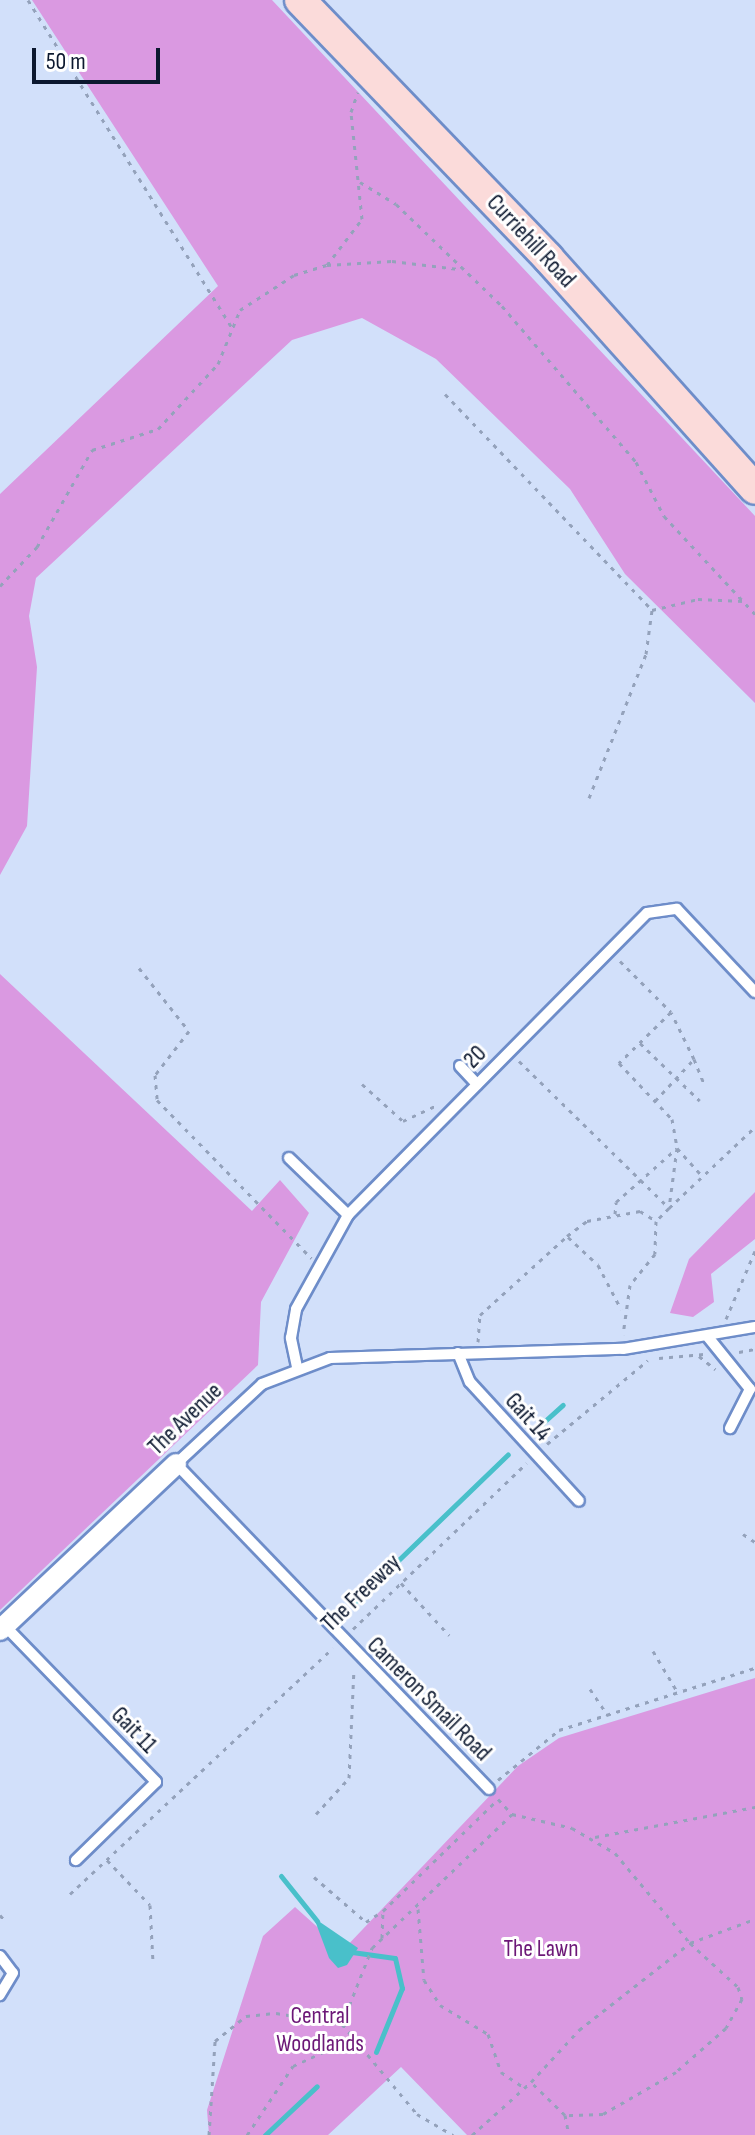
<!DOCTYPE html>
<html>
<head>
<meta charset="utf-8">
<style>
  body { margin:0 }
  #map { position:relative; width:755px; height:2135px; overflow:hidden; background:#d2e0fa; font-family:"Sofia Sans Condensed",sans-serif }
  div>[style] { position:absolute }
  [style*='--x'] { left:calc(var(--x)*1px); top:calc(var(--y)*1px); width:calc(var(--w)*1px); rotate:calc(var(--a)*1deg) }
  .green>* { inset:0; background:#da99e1 }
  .water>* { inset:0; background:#49c0ca }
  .stream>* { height:5px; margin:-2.5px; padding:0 2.5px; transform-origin:2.5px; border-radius:2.5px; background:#49c0ca }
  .path>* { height:3px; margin-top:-1.5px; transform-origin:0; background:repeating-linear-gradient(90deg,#94a2bb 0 4px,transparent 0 10px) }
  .roads { filter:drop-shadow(2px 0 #6e8dc9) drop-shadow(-2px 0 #6e8dc9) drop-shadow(0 2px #6e8dc9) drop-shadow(0 -2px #6e8dc9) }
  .lane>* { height:10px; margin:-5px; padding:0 5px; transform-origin:5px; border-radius:5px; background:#fff }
  .street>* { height:20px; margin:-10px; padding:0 10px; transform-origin:10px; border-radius:10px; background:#fff }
  .secondary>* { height:30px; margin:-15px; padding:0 15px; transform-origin:15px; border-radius:15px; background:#fbdbda }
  span { translate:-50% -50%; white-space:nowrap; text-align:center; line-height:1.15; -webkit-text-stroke:6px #fff; paint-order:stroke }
  .street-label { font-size:24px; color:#0c182f }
  .park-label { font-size:24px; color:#6c1877 }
  .scale { position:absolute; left:32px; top:48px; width:128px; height:36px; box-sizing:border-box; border:4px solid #0c182f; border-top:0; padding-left:10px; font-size:24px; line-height:28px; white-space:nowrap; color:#0c182f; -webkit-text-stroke:6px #fff; paint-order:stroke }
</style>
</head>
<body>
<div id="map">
  <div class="green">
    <i style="clip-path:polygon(32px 0,272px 0,755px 516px,755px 703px,625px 574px,570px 489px,436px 359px,362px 318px,292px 340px,36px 578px,29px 616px,37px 667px,27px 826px,0 875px,0 494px,218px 286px)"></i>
    <i style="clip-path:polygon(0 974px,252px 1211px,280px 1180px,309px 1213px,261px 1302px,258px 1365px,0 1610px)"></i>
    <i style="clip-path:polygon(755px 1192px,755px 1239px,711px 1274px,714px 1302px,693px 1317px,670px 1313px,689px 1259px)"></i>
    <i style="clip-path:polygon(755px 1678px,755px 2135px,467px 2135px,401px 2067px,328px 2135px,209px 2135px,207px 2110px,263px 1936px,295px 1907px,343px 1950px,518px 1766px,559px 1738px)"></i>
  </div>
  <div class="water">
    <i style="clip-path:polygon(314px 1918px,358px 1948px,347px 1965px,338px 1968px,329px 1958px)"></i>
  </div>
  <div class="stream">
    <i style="--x:536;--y:1429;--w:36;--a:-42"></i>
    <i style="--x:356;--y:1601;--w:211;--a:-44"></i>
    <i style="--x:281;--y:1876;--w:58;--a:51.3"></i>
    <i style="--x:352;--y:1952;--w:43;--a:7.9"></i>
    <i style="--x:395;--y:1958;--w:31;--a:77"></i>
    <i style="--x:402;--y:1988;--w:69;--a:112.1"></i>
    <i style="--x:265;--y:2135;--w:71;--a:-43.3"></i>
  </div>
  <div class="path">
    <i style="--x:28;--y:0;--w:388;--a:58.1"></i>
    <i style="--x:360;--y:182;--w:42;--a:31.4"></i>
    <i style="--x:396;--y:204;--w:147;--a:43.9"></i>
    <i style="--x:502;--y:306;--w:206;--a:49.3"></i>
    <i style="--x:636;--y:462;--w:61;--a:62.6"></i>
    <i style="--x:664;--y:516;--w:134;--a:47.1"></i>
    <i style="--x:327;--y:265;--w:65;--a:-3.5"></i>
    <i style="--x:392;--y:261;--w:67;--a:6.8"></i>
    <i style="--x:445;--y:394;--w:299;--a:46.2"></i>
    <i style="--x:652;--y:610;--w:47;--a:-13.4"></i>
    <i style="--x:698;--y:599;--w:45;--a:2.5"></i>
    <i style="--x:0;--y:586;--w:54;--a:-46.5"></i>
    <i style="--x:37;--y:547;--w:112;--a:-60.4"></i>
    <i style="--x:92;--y:450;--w:69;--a:-17.7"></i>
    <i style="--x:158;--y:429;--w:88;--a:-47.3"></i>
    <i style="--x:218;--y:364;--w:58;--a:-67.8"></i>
    <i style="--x:240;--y:310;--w:64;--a:-32.9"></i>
    <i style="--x:294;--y:275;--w:34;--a:-17"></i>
    <i style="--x:327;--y:265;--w:58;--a:-52.7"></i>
    <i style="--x:362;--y:219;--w:108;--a:-95.9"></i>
    <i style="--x:351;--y:112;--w:21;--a:-71"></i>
    <i style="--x:589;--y:798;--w:155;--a:-68.4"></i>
    <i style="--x:646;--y:654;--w:44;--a:-82.2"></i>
    <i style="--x:620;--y:961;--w:72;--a:45"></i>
    <i style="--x:139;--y:968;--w:80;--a:51.6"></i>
    <i style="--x:189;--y:1031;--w:56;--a:127.7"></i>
    <i style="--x:155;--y:1075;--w:25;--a:85"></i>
    <i style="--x:157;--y:1100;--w:221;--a:45.7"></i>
    <i style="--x:640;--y:1043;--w:83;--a:44"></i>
    <i style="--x:694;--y:1059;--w:27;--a:68"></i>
    <i style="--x:519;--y:1061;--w:210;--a:44.4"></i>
    <i style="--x:669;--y:1208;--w:118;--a:-43.3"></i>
    <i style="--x:362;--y:1084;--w:55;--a:42.1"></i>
    <i style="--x:403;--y:1121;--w:38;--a:-25"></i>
    <i style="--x:655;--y:1101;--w:57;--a:-47.1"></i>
    <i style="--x:694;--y:1059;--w:52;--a:-116.1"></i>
    <i style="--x:671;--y:1012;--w:73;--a:135.6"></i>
    <i style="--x:619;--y:1063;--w:77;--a:46.6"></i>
    <i style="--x:672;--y:1119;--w:29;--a:80"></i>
    <i style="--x:677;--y:1148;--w:61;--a:97.6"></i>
    <i style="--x:669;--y:1208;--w:18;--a:135"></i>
    <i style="--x:615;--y:1214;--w:12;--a:-85"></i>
    <i style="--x:616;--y:1202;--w:81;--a:-41.5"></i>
    <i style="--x:677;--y:1148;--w:38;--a:48"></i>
    <i style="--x:568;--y:1237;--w:41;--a:43"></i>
    <i style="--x:598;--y:1265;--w:50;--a:62.4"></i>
    <i style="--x:726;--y:1319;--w:74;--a:-66.9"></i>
    <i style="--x:478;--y:1342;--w:27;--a:-86"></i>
    <i style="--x:480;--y:1315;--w:118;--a:-42.2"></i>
    <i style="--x:567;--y:1236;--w:25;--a:-37"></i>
    <i style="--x:587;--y:1221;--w:54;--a:-10.7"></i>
    <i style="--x:640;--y:1211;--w:19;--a:32"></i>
    <i style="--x:656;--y:1221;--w:33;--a:92"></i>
    <i style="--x:655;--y:1254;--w:40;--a:129"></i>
    <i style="--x:630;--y:1285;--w:50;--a:98"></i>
    <i style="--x:739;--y:1352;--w:16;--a:-11"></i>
    <i style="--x:699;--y:1356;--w:21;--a:39"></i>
    <i style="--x:659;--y:1358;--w:45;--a:-5.1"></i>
    <i style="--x:547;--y:1444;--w:131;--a:-39.7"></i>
    <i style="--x:743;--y:1534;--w:14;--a:34"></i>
    <i style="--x:401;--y:1583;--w:71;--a:47.3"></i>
    <i style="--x:353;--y:1629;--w:240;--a:-43.7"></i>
    <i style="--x:653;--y:1651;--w:49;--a:59.2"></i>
    <i style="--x:590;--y:1689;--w:32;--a:56"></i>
    <i style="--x:498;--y:1780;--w:79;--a:-39.3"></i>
    <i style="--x:559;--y:1730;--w:206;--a:-17.6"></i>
    <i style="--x:498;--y:1799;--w:21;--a:47"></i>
    <i style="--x:316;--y:1814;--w:49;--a:-47.5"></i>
    <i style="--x:349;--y:1778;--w:109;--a:-87.4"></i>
    <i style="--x:595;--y:1837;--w:163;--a:-10.6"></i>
    <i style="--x:107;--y:1860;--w:62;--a:46.3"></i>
    <i style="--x:150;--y:1905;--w:58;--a:87"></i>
    <i style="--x:314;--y:1877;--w:69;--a:40.9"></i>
    <i style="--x:366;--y:1922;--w:20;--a:-33"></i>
    <i style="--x:70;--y:1894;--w:360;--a:-43.1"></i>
    <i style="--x:418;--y:1909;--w:71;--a:85.2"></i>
    <i style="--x:424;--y:1980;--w:30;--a:57"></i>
    <i style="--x:440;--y:2005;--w:56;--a:31.1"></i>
    <i style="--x:488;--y:2034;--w:40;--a:71.1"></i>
    <i style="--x:501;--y:2072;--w:29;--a:34"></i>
    <i style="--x:0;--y:1915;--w:9;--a:49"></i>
    <i style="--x:382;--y:1938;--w:27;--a:-88"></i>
    <i style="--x:383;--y:1911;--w:156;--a:-44.2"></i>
    <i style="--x:342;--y:2024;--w:82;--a:-68.5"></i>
    <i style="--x:372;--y:1948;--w:194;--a:-43.7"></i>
    <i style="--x:512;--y:1814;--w:62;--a:13.1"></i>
    <i style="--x:572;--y:1828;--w:50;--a:30.2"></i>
    <i style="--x:615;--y:1853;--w:117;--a:50.2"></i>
    <i style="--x:690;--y:1943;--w:65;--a:42.5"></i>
    <i style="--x:738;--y:1987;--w:13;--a:72"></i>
    <i style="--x:742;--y:1999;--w:33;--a:119"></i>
    <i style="--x:726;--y:2028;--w:67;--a:138.7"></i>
    <i style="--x:676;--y:2072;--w:84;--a:150.1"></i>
    <i style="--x:603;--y:2114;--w:38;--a:178"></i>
    <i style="--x:565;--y:2115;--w:47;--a:-135.9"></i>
    <i style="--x:531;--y:2082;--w:71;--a:-47.3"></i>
    <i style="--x:579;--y:2030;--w:141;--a:-38.1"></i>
    <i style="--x:690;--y:1943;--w:69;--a:-20.3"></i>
    <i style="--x:565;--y:2115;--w:20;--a:79"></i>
    <i style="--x:209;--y:2135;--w:94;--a:-86.3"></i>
    <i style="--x:215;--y:2041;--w:40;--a:-39"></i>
    <i style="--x:246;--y:2016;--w:30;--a:-6"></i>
    <i style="--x:276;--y:2013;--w:67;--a:9.5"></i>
    <i style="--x:342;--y:2024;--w:117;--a:50.2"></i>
    <i style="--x:417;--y:2114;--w:42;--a:30.3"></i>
    <i style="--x:247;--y:2135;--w:83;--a:-56.3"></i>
    <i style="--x:293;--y:2066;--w:67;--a:-24.7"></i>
    <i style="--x:472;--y:2135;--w:79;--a:-41.9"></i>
  </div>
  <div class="roads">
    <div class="lane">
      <i style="--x:460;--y:1066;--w:25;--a:47"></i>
      <i style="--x:289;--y:1158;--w:82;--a:44"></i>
      <i style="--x:708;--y:1337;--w:67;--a:51.1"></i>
      <i style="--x:750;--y:1389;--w:44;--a:117.1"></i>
      <i style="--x:458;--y:1353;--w:31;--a:68"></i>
      <i style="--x:470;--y:1382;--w:161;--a:47.5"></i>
      <i style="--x:297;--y:1367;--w:30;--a:-102"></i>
      <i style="--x:291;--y:1338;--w:29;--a:-80"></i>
      <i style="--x:296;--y:1309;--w:107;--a:-61"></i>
      <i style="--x:348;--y:1215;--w:425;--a:-45.3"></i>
      <i style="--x:647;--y:913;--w:30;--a:-8"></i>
      <i style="--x:677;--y:909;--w:114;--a:46.8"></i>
      <i style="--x:5;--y:1626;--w:217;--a:45.9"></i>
      <i style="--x:156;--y:1782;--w:112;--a:135.7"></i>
      <i style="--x:489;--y:1789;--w:451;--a:-133.9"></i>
      <i style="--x:176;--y:1464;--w:117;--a:-42.9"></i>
      <i style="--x:262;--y:1384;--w:73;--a:-20.9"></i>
      <i style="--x:330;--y:1358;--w:293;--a:-1.8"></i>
      <i style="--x:623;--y:1349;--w:134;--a:-9.5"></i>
      <i style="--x:0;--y:1956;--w:21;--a:53"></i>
      <i style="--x:13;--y:1973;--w:26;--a:121"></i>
    </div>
    <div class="street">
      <i style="--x:0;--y:1630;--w:242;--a:-43.3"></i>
    </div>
    <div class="secondary">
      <i style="--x:300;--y:0;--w:358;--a:46.1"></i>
      <i style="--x:548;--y:258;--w:310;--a:48.1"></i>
    </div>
  </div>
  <div class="street-label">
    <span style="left:531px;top:241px;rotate:47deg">Curriehill Road</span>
    <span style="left:475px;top:1057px;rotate:-46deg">20</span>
    <span style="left:528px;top:1417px;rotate:48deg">Gait 14</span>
    <span style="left:185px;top:1419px;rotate:-44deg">The Avenue</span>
    <span style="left:361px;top:1593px;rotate:-44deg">The Freeway</span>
    <span style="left:429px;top:1699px;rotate:45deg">Cameron Smail Road</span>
    <span style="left:134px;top:1730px;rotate:46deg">Gait 11</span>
  </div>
  <div class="park-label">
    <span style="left:541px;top:1949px">The Lawn</span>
    <span style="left:320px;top:2030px">Central<br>Woodlands</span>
  </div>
  <div class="scale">50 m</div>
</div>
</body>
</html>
